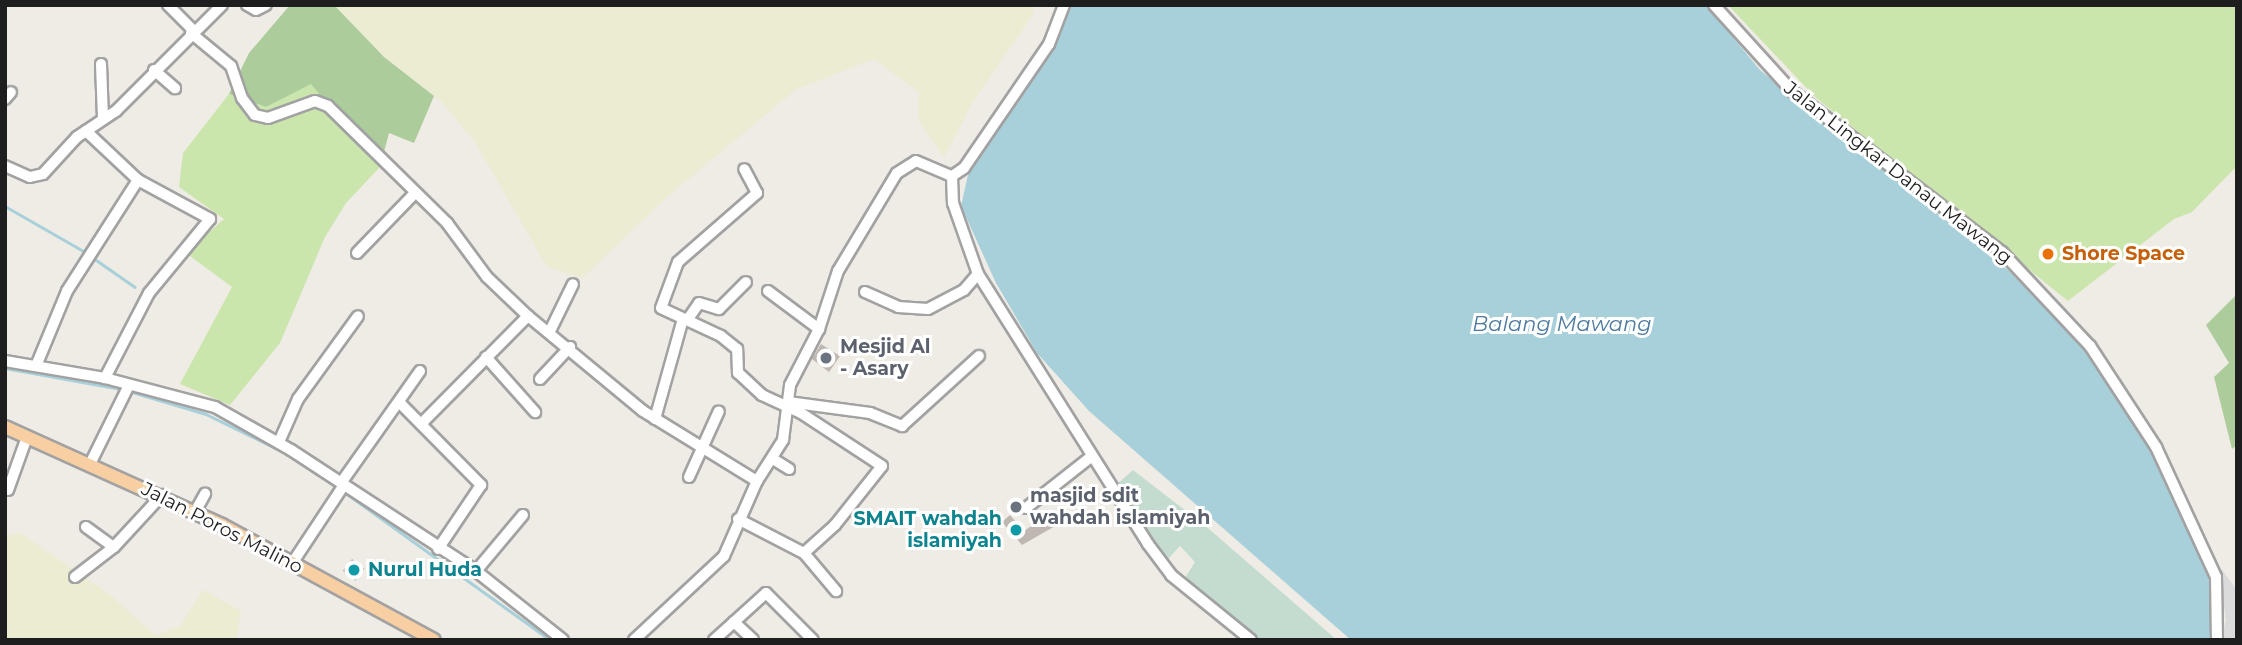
<!DOCTYPE html>
<html>
<head>
<meta charset="utf-8">
<style>
  body { margin:0 }
  #map { position:relative; width:2242px; height:645px; overflow:hidden; background:#efebe5; font-family:Montserrat,sans-serif }
  div>[style] { position:absolute }
  [style*='--x'] { left:calc(var(--x)*1px); top:calc(var(--y)*1px); width:calc(var(--w)*1px); rotate:calc(var(--a)*1deg) }
  .residential>* { inset:0; background:#dcdbdb }
  .farmland>* { inset:0; background:#ebecd1 }
  .grass>* { inset:0; background:#cbe6ad }
  .forest>* { inset:0; background:#accc9c }
  .wetland>* { inset:0; background:#c3dccf }
  .water>* { inset:0; background:#a8d0da }
  .stream>* { height:2.5px; margin:-1.25px; padding:0 1.25px; transform-origin:1.25px; border-radius:1.25px; background:#a8d0da }
  .building>* { inset:0; background:#bfb7b2; transform-origin:0 0 }
  .roads { filter:drop-shadow(2px 0 #a2a2a2) drop-shadow(-2px 0 #a2a2a2) drop-shadow(0 2px #a2a2a2) drop-shadow(0 -2px #a2a2a2) }
  .minor>* { height:10px; margin:-5px; padding:0 5px; transform-origin:5px; border-radius:5px; background:#fff }
  .major>* { height:12px; margin:-6px; padding:0 6px; transform-origin:6px; border-radius:6px; background:#f7cfa2 }
  .dots>* { width:19px; height:19px; translate:-50% -50%; box-sizing:border-box; border:4px solid #fff; border-radius:50% }
  span { translate:-50% -50%; white-space:nowrap; text-align:center; line-height:1.15; -webkit-text-stroke:6px #fff; paint-order:stroke }
  .street-label { font-size:19px; color:#1e1e1e }
  .food-label { font-size:19px; color:#c56008; font-weight:700 }
  .left { translate:0 -50%; text-align:left }
  .worship-label { font-size:19px; color:#5b616d; font-weight:700 }
  .culture-label { font-size:19px; color:#0d838f; font-weight:700 }
  .right { translate:-100% -50%; text-align:right }
  .water-label { font-size:21px; color:#4d7aa1; font-style:italic }
  .frame { position:absolute; inset:0; border:7px solid #1e1e1e; pointer-events:none }
</style>
</head>
<body>
<div id="map">
  <div class="residential">
    <i style="clip-path:polygon(2206px 549px,2237px 590px,2237px 640px,2221px 640px,2226px 620px,2221px 585px)"></i>
  </div>
  <div class="farmland">
    <i style="clip-path:polygon(334px 5px,1031px 5px,1035px 11px,971px 105px,944px 157px,918px 120px,919px 92px,874px 59px,795px 90px,667px 197px,582px 278px,547px 267px,475px 142px,442px 102px,384px 57px)"></i>
    <i style="clip-path:polygon(20px 533px,109px 594px,155px 635px,180px 626px,203px 590px,241px 611px,236px 640px,5px 640px,5px 536px)"></i>
  </div>
  <div class="grass">
    <i style="clip-path:polygon(1728px 5px,2237px 5px,2237px 166px,2192px 212px,2174px 219px,2068px 301px,1815px 97px)"></i>
    <i style="clip-path:polygon(311px 83px,380px 167px,346px 203px,325px 237px,280px 343px,230px 405px,180px 384px,232px 287px,186px 253px,224px 219px,179px 187px,183px 153px,229px 94px,266px 107px)"></i>
  </div>
  <div class="forest">
    <i style="clip-path:polygon(290px 5px,334px 5px,384px 57px,434px 96px,414px 143px,389px 133px,380px 167px,311px 84px,266px 107px,229px 94px,249px 53px)"></i>
    <i style="clip-path:polygon(2237px 294px,2237px 445px,2232px 449px,2214px 377px,2229px 363px,2206px 325px)"></i>
  </div>
  <div class="wetland">
    <i style="clip-path:polygon(1133px 470px,1209px 529px,1337px 640px,1256px 640px,1181px 584px,1195px 562px,1180px 546px,1166px 561px,1116px 485px)"></i>
  </div>
  <div class="water">
    <i style="clip-path:polygon(1072px 5px,1706px 5px,1760px 70px,2009px 271px,2094px 359px,2135px 418px,2207px 571px,2213px 596px,2210px 640px,1351px 640px,1089px 411px,1037px 353px,996px 283px,961px 206px,968px 175px,1052px 50px)"></i>
  </div>
  <div class="stream">
    <i style="--x:5;--y:206;--w:95;--a:29.8"></i>
    <i style="--x:92;--y:257;--w:52;--a:34.9"></i>
    <i style="--x:5;--y:368;--w:119;--a:10.2"></i>
    <i style="--x:129;--y:391;--w:80;--a:16.6"></i>
    <i style="--x:206;--y:414;--w:87;--a:26"></i>
    <i style="--x:284;--y:452;--w:64;--a:33.4"></i>
    <i style="--x:343;--y:491;--w:255;--a:35.7"></i>
  </div>
  <div class="building">
    <i style="clip-path:polygon(821px 344px,840px 356px,829px 372px,812px 359px)"></i>
    <i style="clip-path:polygon(1055px 510px,1064px 521px,1022px 545px,1002px 522px,1010px 515px,1024px 531px)"></i>
    <i style="left:352px;top:559px;width:16px;height:15px;rotate:38deg"></i>
  </div>
  <div class="roads">
    <div class="minor">
      <i style="--x:168;--y:5;--w:37;--a:45"></i>
      <i style="--x:247;--y:5;--w:10;--a:29"></i>
      <i style="--x:256;--y:10;--w:11;--a:-27"></i>
      <i style="--x:1064;--y:5;--w:42;--a:111"></i>
      <i style="--x:1049;--y:44;--w:150;--a:124.4"></i>
      <i style="--x:964;--y:168;--w:14;--a:146"></i>
      <i style="--x:952;--y:176;--w:27;--a:88"></i>
      <i style="--x:953;--y:203;--w:75;--a:70.6"></i>
      <i style="--x:978;--y:274;--w:319;--a:57.8"></i>
      <i style="--x:1148;--y:544;--w:39;--a:53"></i>
      <i style="--x:1171;--y:575;--w:103;--a:39.1"></i>
      <i style="--x:1714;--y:5;--w:116;--a:47.8"></i>
      <i style="--x:1792;--y:91;--w:265;--a:37.5"></i>
      <i style="--x:2002;--y:252;--w:129;--a:46.9"></i>
      <i style="--x:2090;--y:346;--w:121;--a:56.8"></i>
      <i style="--x:2156;--y:447;--w:143;--a:65.2"></i>
      <i style="--x:2216;--y:577;--w:63;--a:89.1"></i>
      <i style="--x:191;--y:33;--w:52;--a:39.5"></i>
      <i style="--x:231;--y:66;--w:34;--a:71"></i>
      <i style="--x:242;--y:98;--w:21;--a:53"></i>
      <i style="--x:255;--y:115;--w:13;--a:13"></i>
      <i style="--x:268;--y:118;--w:50;--a:-19.9"></i>
      <i style="--x:315;--y:101;--w:14;--a:21"></i>
      <i style="--x:328;--y:106;--w:167;--a:44.5"></i>
      <i style="--x:447;--y:223;--w:67;--a:53.5"></i>
      <i style="--x:487;--y:277;--w:57;--a:43.6"></i>
      <i style="--x:528;--y:316;--w:149;--a:39.6"></i>
      <i style="--x:643;--y:411;--w:134;--a:31.6"></i>
      <i style="--x:101;--y:64;--w:55;--a:87.9"></i>
      <i style="--x:154;--y:70;--w:28;--a:41"></i>
      <i style="--x:5;--y:99;--w:9;--a:-49"></i>
      <i style="--x:86;--y:131;--w:71;--a:43.3"></i>
      <i style="--x:5;--y:166;--w:27;--a:24"></i>
      <i style="--x:30;--y:177;--w:13;--a:-13"></i>
      <i style="--x:43;--y:174;--w:50;--a:-47.4"></i>
      <i style="--x:77;--y:137;--w:47;--a:-33.7"></i>
      <i style="--x:116;--y:111;--w:150;--a:-45"></i>
      <i style="--x:357;--y:253;--w:81;--a:-46"></i>
      <i style="--x:768;--y:291;--w:64;--a:36.7"></i>
      <i style="--x:865;--y:292;--w:36;--a:24"></i>
      <i style="--x:898;--y:307;--w:30;--a:4"></i>
      <i style="--x:928;--y:309;--w:41;--a:-27.8"></i>
      <i style="--x:964;--y:290;--w:21;--a:-49"></i>
      <i style="--x:688;--y:319;--w:19;--a:-55"></i>
      <i style="--x:699;--y:303;--w:21;--a:17"></i>
      <i style="--x:719;--y:309;--w:38;--a:-45"></i>
      <i style="--x:550;--y:331;--w:52;--a:-63.9"></i>
      <i style="--x:486;--y:357;--w:74;--a:48.3"></i>
      <i style="--x:5;--y:361;--w:101;--a:9.6"></i>
      <i style="--x:105;--y:378;--w:114;--a:14.8"></i>
      <i style="--x:215;--y:407;--w:87;--a:29.5"></i>
      <i style="--x:291;--y:450;--w:221;--a:33.2"></i>
      <i style="--x:476;--y:571;--w:111;--a:38.4"></i>
      <i style="--x:36;--y:366;--w:81;--a:-67.5"></i>
      <i style="--x:67;--y:291;--w:132;--a:-57.4"></i>
      <i style="--x:138;--y:180;--w:82;--a:28.4"></i>
      <i style="--x:210;--y:219;--w:96;--a:129.5"></i>
      <i style="--x:149;--y:293;--w:96;--a:117.4"></i>
      <i style="--x:540;--y:379;--w:44;--a:-46.8"></i>
      <i style="--x:399;--y:402;--w:117;--a:45.3"></i>
      <i style="--x:481;--y:485;--w:77;--a:123.9"></i>
      <i style="--x:788;--y:402;--w:83;--a:7.6"></i>
      <i style="--x:870;--y:413;--w:35;--a:22"></i>
      <i style="--x:902;--y:426;--w:104;--a:-42.3"></i>
      <i style="--x:655;--y:419;--w:104;--a:-74.4"></i>
      <i style="--x:421;--y:424;--w:152;--a:-45.3"></i>
      <i style="--x:279;--y:442;--w:47;--a:-66.2"></i>
      <i style="--x:298;--y:399;--w:102;--a:-54.1"></i>
      <i style="--x:773;--y:459;--w:19;--a:32"></i>
      <i style="--x:90;--y:464;--w:88;--a:-63.7"></i>
      <i style="--x:689;--y:477;--w:72;--a:-65.6"></i>
      <i style="--x:341;--y:483;--w:137;--a:-54.8"></i>
      <i style="--x:8;--y:490;--w:56;--a:-70.3"></i>
      <i style="--x:1026;--y:508;--w:84;--a:-38.2"></i>
      <i style="--x:195;--y:512;--w:21;--a:-61"></i>
      <i style="--x:738;--y:519;--w:74;--a:27.3"></i>
      <i style="--x:804;--y:553;--w:42;--a:-42.1"></i>
      <i style="--x:835;--y:525;--w:75;--a:-51.5"></i>
      <i style="--x:882;--y:466;--w:97;--a:-146.8"></i>
      <i style="--x:801;--y:413;--w:43;--a:-155.2"></i>
      <i style="--x:762;--y:395;--w:33;--a:-137"></i>
      <i style="--x:738;--y:373;--w:24;--a:-92"></i>
      <i style="--x:737;--y:349;--w:21;--a:-141"></i>
      <i style="--x:721;--y:336;--w:66;--a:-155"></i>
      <i style="--x:661;--y:308;--w:49;--a:-69.7"></i>
      <i style="--x:678;--y:262;--w:105;--a:-41.1"></i>
      <i style="--x:757;--y:193;--w:27;--a:-118"></i>
      <i style="--x:86;--y:527;--w:34;--a:36"></i>
      <i style="--x:804;--y:553;--w:50;--a:49.9"></i>
      <i style="--x:293;--y:562;--w:92;--a:-56.5"></i>
      <i style="--x:476;--y:571;--w:73;--a:-50"></i>
      <i style="--x:75;--y:577;--w:49;--a:-37.6"></i>
      <i style="--x:114;--y:547;--w:71;--a:-47.3"></i>
      <i style="--x:734;--y:622;--w:43;--a:-42.2"></i>
      <i style="--x:766;--y:593;--w:66;--a:45"></i>
      <i style="--x:634;--y:640;--w:123;--a:-43"></i>
      <i style="--x:724;--y:556;--w:82;--a:-66.3"></i>
      <i style="--x:757;--y:481;--w:49;--a:-57.6"></i>
      <i style="--x:783;--y:440;--w:55;--a:-82.7"></i>
      <i style="--x:790;--y:385;--w:63;--a:-62.6"></i>
      <i style="--x:819;--y:329;--w:61;--a:-71.9"></i>
      <i style="--x:838;--y:271;--w:114;--a:-59"></i>
      <i style="--x:897;--y:173;--w:22;--a:-32"></i>
      <i style="--x:916;--y:161;--w:39;--a:23"></i>
      <i style="--x:714;--y:640;--w:27;--a:-42"></i>
      <i style="--x:734;--y:622;--w:26;--a:43"></i>
    </div>
    <div class="major">
      <i style="--x:5;--y:427;--w:238;--a:24.3"></i>
      <i style="--x:222;--y:525;--w:241;--a:28.5"></i>
    </div>
  </div>
  <div class="dots">
    <i style="left:2048px;top:254px;background:#e8710a"></i>
    <i style="left:826px;top:358px;background:#6b7280"></i>
    <i style="left:1016px;top:507px;background:#6b7280"></i>
    <i style="left:1016px;top:530px;background:#0f9aa8"></i>
    <i style="left:354px;top:570px;background:#0f9aa8"></i>
  </div>
  <div class="street-label">
    <span style="left:1898px;top:173px;rotate:38deg">Jalan Lingkar Danau Mawang</span>
    <span style="left:222px;top:528px;rotate:27deg">Jalan Poros Malino</span>
  </div>
  <div class="food-label">
    <span class="left" style="left:2062px;top:254px">Shore Space</span>
  </div>
  <div class="worship-label">
    <span class="left" style="left:840px;top:358px">Mesjid Al<br>- Asary</span>
    <span class="left" style="left:1030px;top:507px">masjid sdit<br>wahdah islamiyah</span>
  </div>
  <div class="culture-label">
    <span class="right" style="left:1002px;top:530px">SMAIT wahdah<br>islamiyah</span>
    <span class="left" style="left:368px;top:570px">Nurul Huda</span>
  </div>
  <div class="water-label">
    <span style="left:1562px;top:324px">Balang Mawang</span>
  </div>
  <div class="frame"></div>
</div>
</body>
</html>
